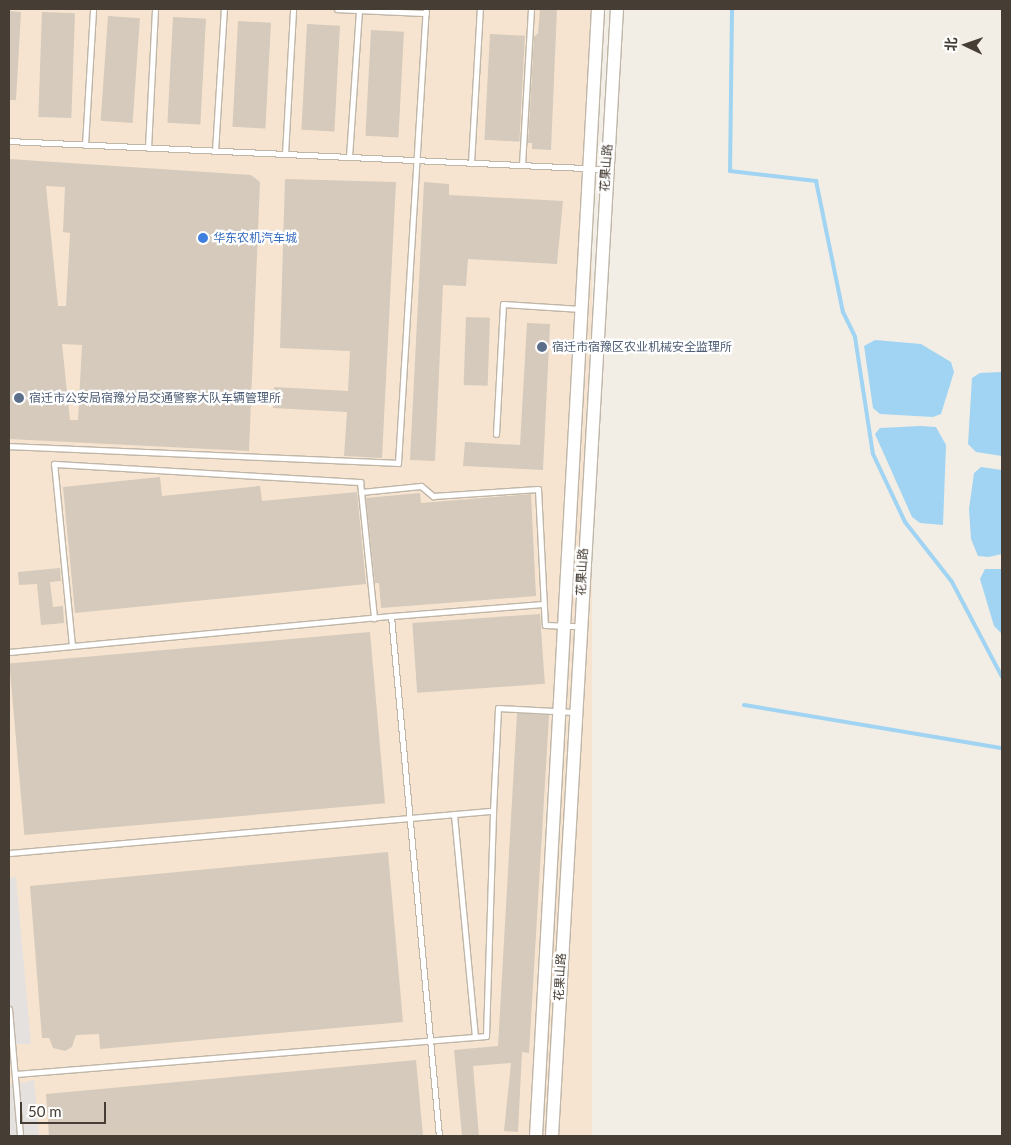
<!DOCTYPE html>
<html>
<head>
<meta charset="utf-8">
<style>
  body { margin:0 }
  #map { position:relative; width:1011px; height:1145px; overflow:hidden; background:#f3eee5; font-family:Lato,"Noto Sans SC",sans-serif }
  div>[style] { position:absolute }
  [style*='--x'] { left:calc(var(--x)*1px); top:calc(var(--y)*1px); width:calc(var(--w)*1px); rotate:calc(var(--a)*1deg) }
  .commercial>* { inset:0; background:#f6e4d0; transform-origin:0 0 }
  .parking>* { inset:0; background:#e4e1de }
  .water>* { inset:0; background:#a0d4f2 }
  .stream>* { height:4px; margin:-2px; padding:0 2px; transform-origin:2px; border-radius:2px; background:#a0d4f2 }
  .building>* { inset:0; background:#d5cabb; transform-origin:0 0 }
  .roads { filter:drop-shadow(1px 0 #bfb6a8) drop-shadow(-1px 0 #bfb6a8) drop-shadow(0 1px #bfb6a8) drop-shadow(0 -1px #bfb6a8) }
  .service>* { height:5px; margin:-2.5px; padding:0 2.5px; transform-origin:2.5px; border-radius:2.5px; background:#fff }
  .tertiary>* { height:12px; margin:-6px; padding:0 6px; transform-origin:6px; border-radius:6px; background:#fff }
  .dots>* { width:14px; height:14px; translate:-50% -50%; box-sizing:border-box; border:2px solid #fff; border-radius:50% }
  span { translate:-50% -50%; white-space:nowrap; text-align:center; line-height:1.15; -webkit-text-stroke:4.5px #fff; paint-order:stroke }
  .street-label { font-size:12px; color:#463e35 }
  .shop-label { font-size:12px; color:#366cbe }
  .left { translate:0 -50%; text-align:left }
  .service-label { font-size:12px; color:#4e5e75 }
  .frame { position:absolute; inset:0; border:10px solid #463e35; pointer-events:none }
  .north { position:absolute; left:941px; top:20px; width:50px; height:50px; -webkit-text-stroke:4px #fff; paint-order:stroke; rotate:273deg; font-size:14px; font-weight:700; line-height:20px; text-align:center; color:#463e35 }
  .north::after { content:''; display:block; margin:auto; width:18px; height:22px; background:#463e35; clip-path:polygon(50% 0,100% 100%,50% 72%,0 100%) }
  .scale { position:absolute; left:20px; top:1102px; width:86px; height:22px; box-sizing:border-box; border:2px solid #463e35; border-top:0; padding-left:6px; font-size:15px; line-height:18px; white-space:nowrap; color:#463e35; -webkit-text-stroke:4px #fff; paint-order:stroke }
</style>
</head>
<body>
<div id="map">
  <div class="commercial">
    <i style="left:9px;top:9px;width:583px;height:1127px"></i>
  </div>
  <div class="parking">
    <i style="clip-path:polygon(16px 877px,31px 1044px,9px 1044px,9px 878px)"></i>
    <i style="clip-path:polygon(34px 1080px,39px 1136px,9px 1136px,9px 1086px)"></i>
  </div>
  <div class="water">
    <i style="clip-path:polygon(875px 340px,921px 344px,951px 362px,954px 372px,941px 414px,933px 417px,880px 414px,873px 408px,864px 346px)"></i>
    <i style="clip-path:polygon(1002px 372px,1002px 456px,976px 452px,968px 444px,972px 378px,980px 373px)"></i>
    <i style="clip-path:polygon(920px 426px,936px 427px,946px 445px,943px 525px,920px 523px,912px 517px,875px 434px,880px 428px)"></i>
    <i style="clip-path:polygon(981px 467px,1002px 470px,1002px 554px,988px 557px,978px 556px,971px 539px,969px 509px,974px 473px)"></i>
    <i style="clip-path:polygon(985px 569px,1002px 569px,1002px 634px,994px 626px,980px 579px)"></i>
  </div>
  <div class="stream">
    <i style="--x:732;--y:9;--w:162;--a:90.7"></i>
    <i style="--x:730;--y:171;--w:87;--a:6.6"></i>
    <i style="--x:816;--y:181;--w:134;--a:78.4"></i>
    <i style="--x:843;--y:312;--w:28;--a:64"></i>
    <i style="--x:855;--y:337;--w:118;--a:81.3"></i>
    <i style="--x:873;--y:454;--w:75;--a:64.8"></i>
    <i style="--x:905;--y:522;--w:76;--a:51.9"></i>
    <i style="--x:952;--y:582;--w:107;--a:62.2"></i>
    <i style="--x:744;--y:705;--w:262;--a:9.5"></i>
  </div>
  <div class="building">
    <i style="clip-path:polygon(540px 9px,557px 9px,551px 150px,532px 149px,532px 143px,528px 143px,534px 37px,538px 33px)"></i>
    <i style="clip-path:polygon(9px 11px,21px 12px,16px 100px,9px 100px)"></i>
    <i style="left:42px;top:12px;width:33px;height:105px;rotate:2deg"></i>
    <i style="left:108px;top:16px;width:32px;height:105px;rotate:4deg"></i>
    <i style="left:173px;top:17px;width:33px;height:106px;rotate:3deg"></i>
    <i style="left:238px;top:21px;width:33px;height:106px;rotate:3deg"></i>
    <i style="left:307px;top:24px;width:33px;height:106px;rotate:3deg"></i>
    <i style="left:371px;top:30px;width:33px;height:106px;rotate:3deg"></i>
    <i style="left:490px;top:34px;width:35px;height:106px;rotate:3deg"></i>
    <i style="clip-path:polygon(evenodd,9px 159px,251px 175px,260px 182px,249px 451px,9px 439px,9px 159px,46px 186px,65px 187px,63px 232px,70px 233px,66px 306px,58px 306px,46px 186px,9px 159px,62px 344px,82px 345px,78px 420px,70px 420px,62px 344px)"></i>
    <i style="clip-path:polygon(285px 179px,396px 182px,382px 458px,344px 456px,347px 412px,273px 408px,274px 387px,348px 391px,350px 351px,280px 348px)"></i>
    <i style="clip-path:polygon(424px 182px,449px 184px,449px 195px,563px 201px,557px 264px,468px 259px,466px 286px,443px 285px,435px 461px,410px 460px)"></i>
    <i style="left:466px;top:317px;width:24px;height:68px;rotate:2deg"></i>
    <i style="clip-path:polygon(527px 323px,550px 324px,543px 470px,463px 466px,465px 442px,520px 445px)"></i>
    <i style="clip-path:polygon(160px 477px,162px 496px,260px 486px,262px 501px,357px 492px,366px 584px,75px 613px,63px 487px)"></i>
    <i style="clip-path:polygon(420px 493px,421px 503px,531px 494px,536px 596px,381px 608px,379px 583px,375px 583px,366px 498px)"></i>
    <i style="clip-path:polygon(60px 568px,61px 581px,50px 582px,53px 607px,63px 606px,64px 623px,41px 625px,37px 584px,19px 585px,18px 572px)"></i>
    <i style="left:540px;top:614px;width:70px;height:128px;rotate:86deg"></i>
    <i style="left:370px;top:632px;width:172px;height:362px;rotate:85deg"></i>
    <i style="clip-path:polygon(517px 713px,549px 715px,529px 1053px,522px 1052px,518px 1132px,504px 1131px,511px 1063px,473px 1066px,479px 1136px,462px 1136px,454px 1050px,498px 1046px)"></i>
    <i style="clip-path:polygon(388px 852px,403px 1022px,100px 1049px,99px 1034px,76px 1035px,72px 1047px,65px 1051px,53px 1048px,49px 1038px,42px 1038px,30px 886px)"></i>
    <i style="clip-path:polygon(416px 1060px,423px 1136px,49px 1136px,46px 1094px)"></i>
  </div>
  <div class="roads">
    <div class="service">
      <i style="--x:337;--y:9;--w:89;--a:2.6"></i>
      <i style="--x:9;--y:141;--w:598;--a:2.69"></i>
      <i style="--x:85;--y:145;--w:136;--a:-86.6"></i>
      <i style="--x:148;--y:148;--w:139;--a:-87.1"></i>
      <i style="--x:215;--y:151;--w:142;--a:-86.4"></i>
      <i style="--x:285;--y:154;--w:145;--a:-86.8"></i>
      <i style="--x:349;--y:157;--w:148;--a:-86.1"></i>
      <i style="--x:471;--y:163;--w:154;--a:-86.7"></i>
      <i style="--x:522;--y:165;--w:156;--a:-86.7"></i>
      <i style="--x:496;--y:434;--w:130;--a:-86.9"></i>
      <i style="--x:503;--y:304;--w:78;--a:3.7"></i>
      <i style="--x:9;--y:446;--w:389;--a:2.5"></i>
      <i style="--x:398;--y:463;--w:455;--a:-86.5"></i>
      <i style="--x:361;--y:492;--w:60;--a:-5.7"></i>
      <i style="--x:421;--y:486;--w:16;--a:40"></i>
      <i style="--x:433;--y:496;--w:105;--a:-3.8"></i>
      <i style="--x:538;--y:489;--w:136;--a:87.1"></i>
      <i style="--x:545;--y:625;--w:33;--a:2"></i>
      <i style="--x:391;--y:616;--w:153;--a:-4.5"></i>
      <i style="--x:72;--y:646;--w:183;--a:-95.6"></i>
      <i style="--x:54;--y:464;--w:307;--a:3.4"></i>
      <i style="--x:360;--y:482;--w:137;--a:84.1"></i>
      <i style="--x:9;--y:652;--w:384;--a:-5.4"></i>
      <i style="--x:391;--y:616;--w:522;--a:84.73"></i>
      <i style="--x:9;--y:853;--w:486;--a:-5"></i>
      <i style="--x:493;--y:811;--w:103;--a:-87.2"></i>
      <i style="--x:498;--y:708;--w:75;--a:3.1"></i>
      <i style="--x:9;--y:1009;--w:127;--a:85"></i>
      <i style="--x:475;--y:1037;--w:11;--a:-5"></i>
      <i style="--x:486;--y:1036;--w:225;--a:-88.2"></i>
      <i style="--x:15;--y:1074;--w:461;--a:-4.6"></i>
      <i style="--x:475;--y:1037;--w:224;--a:-95.4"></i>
    </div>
    <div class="tertiary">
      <i style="--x:536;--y:1136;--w:1129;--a:-86.85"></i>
      <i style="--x:552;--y:1136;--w:1129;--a:-86.7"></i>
    </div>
  </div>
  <div class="dots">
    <i style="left:203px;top:238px;background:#3f7fe0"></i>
    <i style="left:542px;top:347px;background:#5c6f8a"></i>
    <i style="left:19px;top:398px;background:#5c6f8a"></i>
  </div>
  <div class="street-label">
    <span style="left:606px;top:168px;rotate:-86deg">花果山路</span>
    <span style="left:582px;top:572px;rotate:-87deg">花果山路</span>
    <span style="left:560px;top:977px;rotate:-87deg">花果山路</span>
  </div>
  <div class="shop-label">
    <span class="left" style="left:213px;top:238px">华东农机汽车城</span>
  </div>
  <div class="service-label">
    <span class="left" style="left:552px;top:347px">宿迁市宿豫区农业机械安全监理所</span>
    <span class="left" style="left:29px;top:398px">宿迁市公安局宿豫分局交通警察大队车辆管理所</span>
  </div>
  <div class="frame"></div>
  <div class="north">北</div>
  <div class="scale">50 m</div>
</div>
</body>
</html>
